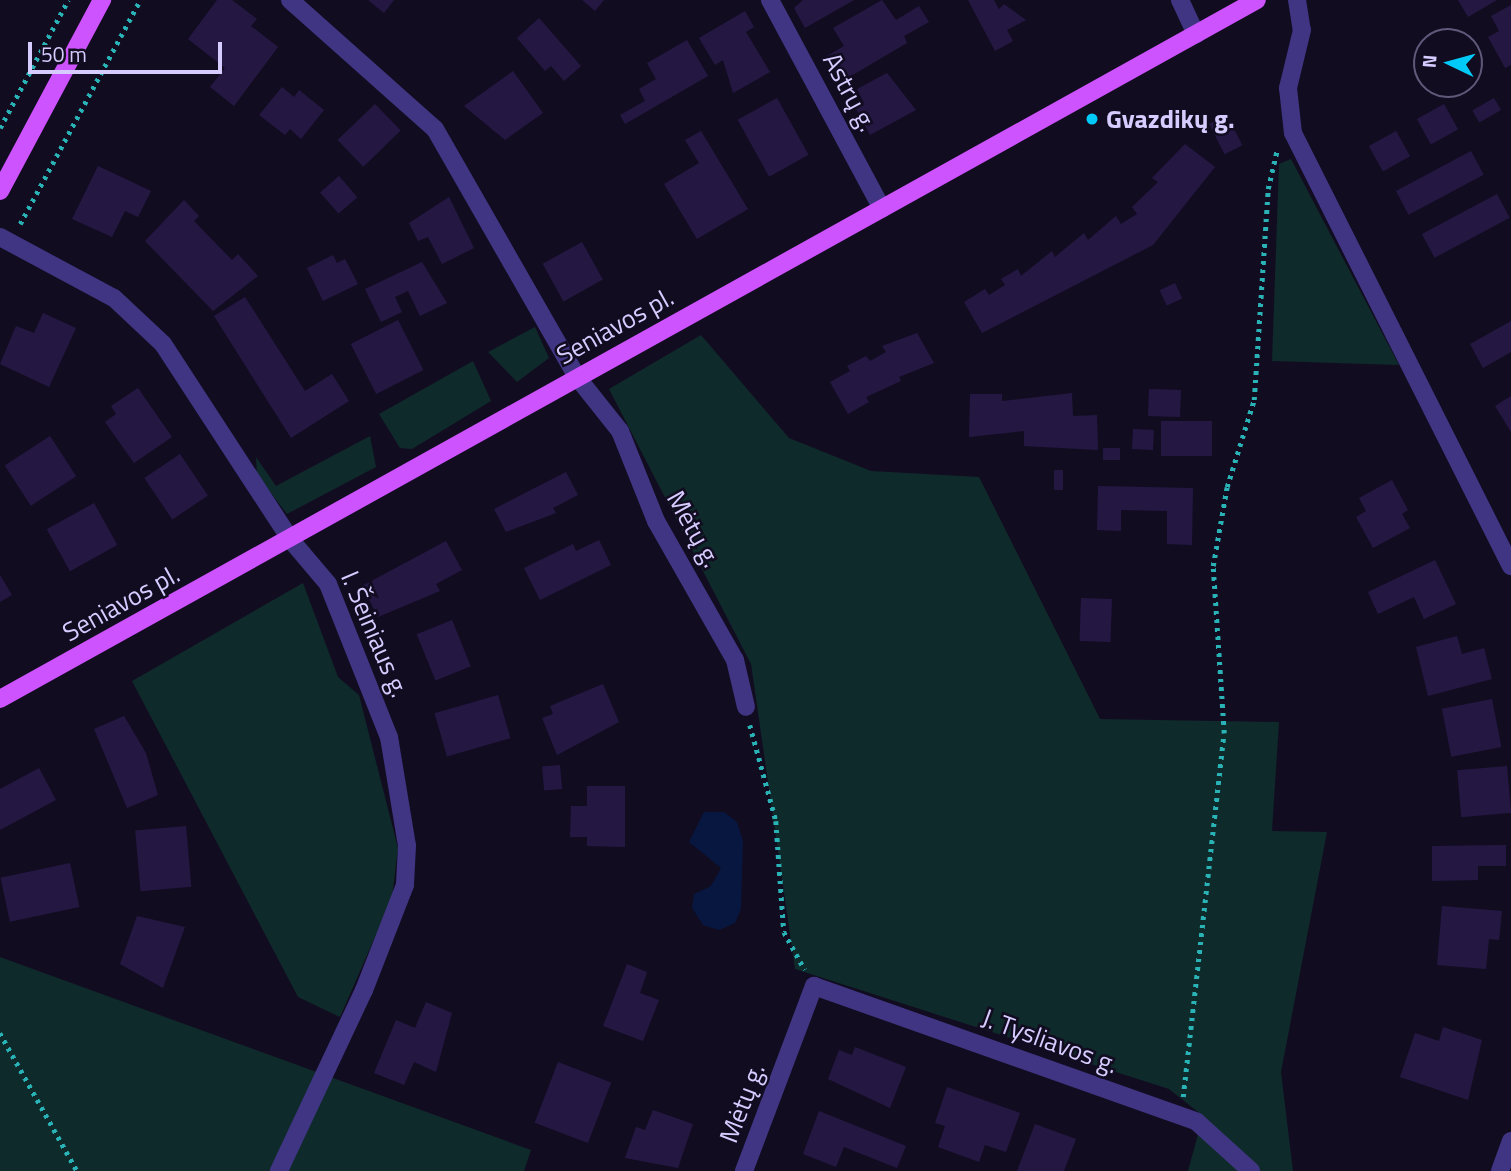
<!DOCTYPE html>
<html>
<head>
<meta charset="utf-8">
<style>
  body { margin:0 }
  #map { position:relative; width:1511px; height:1171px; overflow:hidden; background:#120c21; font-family:"Titillium Web",sans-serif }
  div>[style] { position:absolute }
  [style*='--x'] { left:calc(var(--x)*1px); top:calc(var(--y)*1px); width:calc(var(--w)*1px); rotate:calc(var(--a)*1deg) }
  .green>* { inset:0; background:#0f2a2b }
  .water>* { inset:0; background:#07173f }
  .building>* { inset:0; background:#241843; transform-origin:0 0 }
  .path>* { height:4.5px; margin-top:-2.25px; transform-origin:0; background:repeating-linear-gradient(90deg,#29b3b6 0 3.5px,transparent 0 8.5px) }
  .minor>* { height:18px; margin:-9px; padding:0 9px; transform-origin:9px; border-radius:9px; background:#3f3582 }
  .major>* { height:18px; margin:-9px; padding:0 9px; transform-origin:9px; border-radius:9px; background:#cd53ff }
  .dots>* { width:19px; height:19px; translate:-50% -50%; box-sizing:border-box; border:4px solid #120c21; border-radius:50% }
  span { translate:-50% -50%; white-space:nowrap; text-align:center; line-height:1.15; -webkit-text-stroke:5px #120c21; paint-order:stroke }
  .street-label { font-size:26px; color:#d6ccff }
  .poi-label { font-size:26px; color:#d6ccff; font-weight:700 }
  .left { translate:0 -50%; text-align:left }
  .north { position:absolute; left:1413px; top:28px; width:70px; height:70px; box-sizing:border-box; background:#120c21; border:2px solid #60597a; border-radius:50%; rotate:275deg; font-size:19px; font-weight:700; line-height:28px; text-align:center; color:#d6ccff }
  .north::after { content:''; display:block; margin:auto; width:24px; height:32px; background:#00caf7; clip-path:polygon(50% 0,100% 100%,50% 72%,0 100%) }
  .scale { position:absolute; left:28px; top:42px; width:194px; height:32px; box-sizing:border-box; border:4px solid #d6ccff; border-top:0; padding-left:9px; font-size:21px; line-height:24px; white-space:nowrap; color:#d6ccff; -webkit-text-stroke:5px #120c21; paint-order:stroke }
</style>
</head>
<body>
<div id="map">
  <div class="green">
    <i style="clip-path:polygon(1291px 159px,1399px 365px,1272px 361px,1279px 164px)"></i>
    <i style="clip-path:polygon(535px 327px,549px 358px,517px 382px,488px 352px)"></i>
    <i style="clip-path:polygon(701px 335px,789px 438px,871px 471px,979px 477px,1100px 719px,1279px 722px,1272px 831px,1327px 832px,1281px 1072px,1293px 1171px,1188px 1171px,1203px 1116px,1169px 1089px,795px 969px,751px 664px,609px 389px)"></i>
    <i style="clip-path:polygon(473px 361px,491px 401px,412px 449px,400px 448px,379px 414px)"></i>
    <i style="clip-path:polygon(370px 436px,376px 467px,287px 514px,257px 475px,256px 457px,276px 486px)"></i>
    <i style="clip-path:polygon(303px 583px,338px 677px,359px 695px,398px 848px,392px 898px,340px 1017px,298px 997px,132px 681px)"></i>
    <i style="clip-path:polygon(0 957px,531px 1150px,524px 1171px,0 1171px)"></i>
  </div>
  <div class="water">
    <i style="clip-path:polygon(704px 812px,724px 812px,737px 822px,743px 841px,741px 909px,735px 923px,719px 930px,703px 925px,692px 908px,694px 894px,711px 886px,721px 868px,689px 842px)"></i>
  </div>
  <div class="building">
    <i style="clip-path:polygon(217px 0,232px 0,257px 19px,251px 26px,278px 47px,234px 106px,210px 87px,225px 68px,188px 39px)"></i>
    <i style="clip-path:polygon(368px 0,394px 0,384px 13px)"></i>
    <i style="clip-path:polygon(582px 0,604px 0,595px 11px)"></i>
    <i style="clip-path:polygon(803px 0,854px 0,805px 28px,794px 8px)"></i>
    <i style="clip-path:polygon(882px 0,896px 20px,919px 6px,929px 22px,904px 36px,907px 43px,839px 83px,825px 57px,844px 46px,833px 28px)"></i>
    <i style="clip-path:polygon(968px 0,994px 0,999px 9px,1004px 4px,1026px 20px,1007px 30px,1013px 41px,995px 51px)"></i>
    <i style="clip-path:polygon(1458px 0,1497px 0,1468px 17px)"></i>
    <i style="clip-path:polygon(1511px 5px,1511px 65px,1505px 68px,1488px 37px,1499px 31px,1491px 16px)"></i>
    <i style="clip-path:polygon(745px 11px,754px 27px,746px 32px,770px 72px,733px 93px,723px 60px,715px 65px,699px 38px)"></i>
    <i style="clip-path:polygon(539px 18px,581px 66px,564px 81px,551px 66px,545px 71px,517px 38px)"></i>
    <i style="clip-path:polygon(687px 40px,708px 76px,625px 124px,620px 115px,645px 101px,639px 89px,656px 79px,647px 63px)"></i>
    <i style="clip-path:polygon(513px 71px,543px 113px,505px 140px,464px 106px)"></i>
    <i style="clip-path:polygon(887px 73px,916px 110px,870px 135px,855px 107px,864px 103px,857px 89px)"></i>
    <i style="clip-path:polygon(282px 87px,294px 97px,299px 90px,324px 110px,301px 139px,290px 129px,285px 135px,259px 115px)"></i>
    <i style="left:777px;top:98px;width:65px;height:45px;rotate:61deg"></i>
    <i style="left:1494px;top:98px;width:14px;height:25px;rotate:60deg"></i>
    <i style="left:375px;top:104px;width:37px;height:52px;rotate:46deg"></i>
    <i style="left:1444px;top:104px;width:29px;height:31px;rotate:61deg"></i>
    <i style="left:1227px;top:115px;width:34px;height:20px;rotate:63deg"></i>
    <i style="clip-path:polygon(701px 131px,748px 209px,697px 239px,664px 184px,699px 163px,685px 140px)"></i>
    <i style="left:1396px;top:131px;width:29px;height:31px;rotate:61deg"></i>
    <i style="clip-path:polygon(1185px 144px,1215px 167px,1153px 245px,982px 333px,964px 302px,985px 289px,989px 295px,1005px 285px,1001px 279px,1018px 269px,1021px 276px,1052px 251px,1055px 257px,1084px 233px,1088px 240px,1116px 216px,1121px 224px,1137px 214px,1132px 207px,1158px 182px,1152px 178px)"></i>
    <i style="left:1471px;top:151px;width:27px;height:85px;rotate:62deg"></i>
    <i style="clip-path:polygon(98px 166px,151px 191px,138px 217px,125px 211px,112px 237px,72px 219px)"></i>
    <i style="left:339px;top:176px;width:28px;height:25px;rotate:49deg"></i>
    <i style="left:1497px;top:194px;width:27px;height:85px;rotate:62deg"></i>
    <i style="clip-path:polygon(449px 197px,474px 248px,442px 264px,428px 237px,418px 241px,409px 223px)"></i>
    <i style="clip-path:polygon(184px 200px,199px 216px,194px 221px,232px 260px,238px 254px,258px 276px,213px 311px,145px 241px)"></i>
    <i style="left:582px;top:242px;width:43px;height:45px;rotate:61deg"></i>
    <i style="clip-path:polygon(333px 255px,337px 263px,345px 259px,358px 284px,323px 301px,307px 268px)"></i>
    <i style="clip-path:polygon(422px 262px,447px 303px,420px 316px,408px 291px,395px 297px,402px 312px,381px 322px,365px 289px)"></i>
    <i style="left:1175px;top:283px;width:17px;height:17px;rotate:65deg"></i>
    <i style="clip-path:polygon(245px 297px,305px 391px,332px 374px,349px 401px,291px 438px,214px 316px)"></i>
    <i style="clip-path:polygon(43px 313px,76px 328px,49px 387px,0 364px,16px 326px,34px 333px)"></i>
    <i style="left:398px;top:320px;width:56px;height:53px;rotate:63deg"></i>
    <i style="clip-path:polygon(1511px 321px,1511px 352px,1483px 368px,1470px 344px)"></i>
    <i style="clip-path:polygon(917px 333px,934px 363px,899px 377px,901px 381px,866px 397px,869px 402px,848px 414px,830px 382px,850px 371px,847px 366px,866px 356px,870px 361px,886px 352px,882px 346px)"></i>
    <i style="clip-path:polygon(138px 388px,172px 437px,134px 463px,105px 422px,116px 414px,111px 406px)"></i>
    <i style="left:1149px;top:389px;width:32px;height:27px;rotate:2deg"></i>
    <i style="clip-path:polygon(1072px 393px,1073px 416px,1097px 415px,1098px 450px,1024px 446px,1024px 431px,969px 437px,970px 394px,1002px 394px,1002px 401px)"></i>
    <i style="clip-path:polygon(1511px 396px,1511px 432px,1495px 406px)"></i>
    <i style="left:1161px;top:421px;width:51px;height:35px"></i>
    <i style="left:1133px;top:429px;width:21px;height:20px;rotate:3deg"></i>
    <i style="left:50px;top:436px;width:48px;height:54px;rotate:57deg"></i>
    <i style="left:1103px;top:448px;width:17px;height:12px"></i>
    <i style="left:180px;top:454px;width:50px;height:43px;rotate:56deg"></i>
    <i style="left:1054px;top:470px;width:9px;height:20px"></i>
    <i style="clip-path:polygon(566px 472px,578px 495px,553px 508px,556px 513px,506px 532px,494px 509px)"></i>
    <i style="clip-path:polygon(1392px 480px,1408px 510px,1402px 514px,1410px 528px,1373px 548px,1356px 517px,1366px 511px,1359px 498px)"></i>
    <i style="clip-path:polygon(1098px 486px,1193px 488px,1192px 545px,1167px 544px,1167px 511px,1121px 510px,1121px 531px,1097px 530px)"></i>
    <i style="left:94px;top:503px;width:48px;height:54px;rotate:61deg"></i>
    <i style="clip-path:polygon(599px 540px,611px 565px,540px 600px,524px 568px,573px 544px,576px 551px)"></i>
    <i style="clip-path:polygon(446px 541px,462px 570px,436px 584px,440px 591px,378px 617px,362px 586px)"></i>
    <i style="clip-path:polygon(1435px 560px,1456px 604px,1424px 619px,1414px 597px,1378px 614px,1368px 592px)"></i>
    <i style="clip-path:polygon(0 575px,12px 595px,0 602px)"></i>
    <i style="left:1081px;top:598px;width:31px;height:43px;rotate:2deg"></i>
    <i style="left:452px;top:620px;width:50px;height:38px;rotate:68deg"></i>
    <i style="clip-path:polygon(1457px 636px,1462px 654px,1484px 648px,1492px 679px,1428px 696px,1416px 647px)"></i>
    <i style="clip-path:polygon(603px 684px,619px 722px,557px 755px,542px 718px,553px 714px,550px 706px)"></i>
    <i style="left:498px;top:695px;width:45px;height:66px;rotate:74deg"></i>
    <i style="left:1492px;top:699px;width:49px;height:51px;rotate:79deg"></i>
    <i style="clip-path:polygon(124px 716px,146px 753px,158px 795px,127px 808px,94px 729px)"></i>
    <i style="left:560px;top:765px;width:24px;height:18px;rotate:85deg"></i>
    <i style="left:1507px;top:766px;width:47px;height:50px;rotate:85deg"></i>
    <i style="clip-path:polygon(39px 768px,56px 800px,0 830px,0 789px)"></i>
    <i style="clip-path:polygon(587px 786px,625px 786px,625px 847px,587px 846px,587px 837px,570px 837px,571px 806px,587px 806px)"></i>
    <i style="left:186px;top:826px;width:61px;height:51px;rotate:85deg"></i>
    <i style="clip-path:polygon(1506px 845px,1506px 866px,1478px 866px,1478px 880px,1432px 881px,1432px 846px)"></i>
    <i style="left:70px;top:863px;width:45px;height:71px;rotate:78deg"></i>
    <i style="clip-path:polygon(1442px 906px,1502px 911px,1499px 940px,1489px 939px,1486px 969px,1437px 965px)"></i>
    <i style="clip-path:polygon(137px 916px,185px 927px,163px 988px,120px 964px)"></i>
    <i style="clip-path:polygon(627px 964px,647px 972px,640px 993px,659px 1000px,643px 1041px,603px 1026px)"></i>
    <i style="clip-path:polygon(426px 1002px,452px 1013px,436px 1072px,414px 1062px,404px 1085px,374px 1073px,396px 1020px,415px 1028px)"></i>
    <i style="clip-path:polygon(1443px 1027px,1482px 1040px,1468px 1100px,1400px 1077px,1415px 1033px,1439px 1041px)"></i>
    <i style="clip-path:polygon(855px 1047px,906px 1067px,890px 1108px,828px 1079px,839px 1050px,852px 1055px)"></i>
    <i style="left:558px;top:1062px;width:57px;height:65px;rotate:21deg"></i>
    <i style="clip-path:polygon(947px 1087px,1020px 1113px,1006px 1152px,985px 1145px,979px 1162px,938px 1147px,945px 1126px,935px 1123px)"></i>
    <i style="clip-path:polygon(653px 1110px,693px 1124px,678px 1168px,625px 1158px,636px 1127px,645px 1130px)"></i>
    <i style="clip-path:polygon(819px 1111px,906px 1146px,897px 1168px,844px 1147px,836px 1167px,803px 1154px)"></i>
    <i style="clip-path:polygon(1035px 1124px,1076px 1139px,1064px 1171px,1017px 1171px)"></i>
  </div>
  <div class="path">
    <i style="--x:0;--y:128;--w:145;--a:-62"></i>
    <i style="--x:20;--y:224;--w:254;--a:-61.8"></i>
    <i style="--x:750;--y:725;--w:99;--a:74.8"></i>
    <i style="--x:776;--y:821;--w:111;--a:85.9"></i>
    <i style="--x:784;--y:932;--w:43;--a:61.1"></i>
    <i style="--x:0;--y:1033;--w:158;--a:60.8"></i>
    <i style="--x:1183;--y:1097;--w:366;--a:-83.6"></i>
    <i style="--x:1224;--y:733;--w:167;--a:-93.8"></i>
    <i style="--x:1213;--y:566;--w:80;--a:-80"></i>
    <i style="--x:1227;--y:487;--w:91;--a:-72.8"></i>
    <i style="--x:1254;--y:400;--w:211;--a:-86.2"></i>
    <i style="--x:1268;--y:189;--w:40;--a:-77"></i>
  </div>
  <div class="minor">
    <i style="--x:290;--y:0;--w:194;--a:41.7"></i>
    <i style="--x:435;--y:129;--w:286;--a:60.2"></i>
    <i style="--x:577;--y:377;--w:69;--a:51.5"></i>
    <i style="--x:620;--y:431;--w:97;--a:68.2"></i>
    <i style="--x:656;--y:521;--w:160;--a:60.4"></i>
    <i style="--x:735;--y:660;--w:48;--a:76.8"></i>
    <i style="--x:770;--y:0;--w:237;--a:61.8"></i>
    <i style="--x:1180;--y:0;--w:38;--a:65"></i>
    <i style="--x:1297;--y:0;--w:30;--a:81"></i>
    <i style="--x:1302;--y:30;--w:60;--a:103.6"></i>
    <i style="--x:1288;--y:88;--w:45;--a:83.7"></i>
    <i style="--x:1293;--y:133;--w:485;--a:63.3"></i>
    <i style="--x:0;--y:237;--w:129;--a:28.2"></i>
    <i style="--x:114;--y:298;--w:67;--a:43.2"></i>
    <i style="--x:163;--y:344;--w:233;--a:56.9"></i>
    <i style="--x:290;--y:539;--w:59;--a:49.8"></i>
    <i style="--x:328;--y:584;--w:165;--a:68.3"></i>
    <i style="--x:389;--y:737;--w:110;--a:80.6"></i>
    <i style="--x:407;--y:846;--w:39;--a:93"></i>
    <i style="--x:405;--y:885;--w:113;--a:111.3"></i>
    <i style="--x:364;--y:990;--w:200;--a:115.2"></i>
    <i style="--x:744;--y:1171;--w:198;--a:-69.3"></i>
    <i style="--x:814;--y:986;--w:406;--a:19.5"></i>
    <i style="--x:1197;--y:1122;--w:73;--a:42.2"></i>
    <i style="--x:1500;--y:1171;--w:32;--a:-70"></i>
  </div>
  <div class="major">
    <i style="--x:0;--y:191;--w:217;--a:-61.9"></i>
    <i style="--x:0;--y:699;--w:1438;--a:-29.08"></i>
  </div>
  <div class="dots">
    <i style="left:1092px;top:119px;background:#00caf7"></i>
  </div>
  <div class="street-label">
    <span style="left:850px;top:92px;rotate:62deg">Astrų g.</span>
    <span style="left:615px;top:326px;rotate:-29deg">Seniavos pl.</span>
    <span style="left:694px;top:529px;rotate:61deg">Mėtų g.</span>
    <span style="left:121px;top:603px;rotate:-29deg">Seniavos pl.</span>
    <span style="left:375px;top:634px;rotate:67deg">I. Šeiniaus g.</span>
    <span style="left:1050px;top:1041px;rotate:20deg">J. Tysliavos g.</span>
    <span style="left:742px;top:1103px;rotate:-69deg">Mėtų g.</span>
  </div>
  <div class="poi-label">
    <span class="left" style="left:1106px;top:119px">Gvazdikų g.</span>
  </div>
  <div class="north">N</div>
  <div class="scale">50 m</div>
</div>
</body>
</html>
